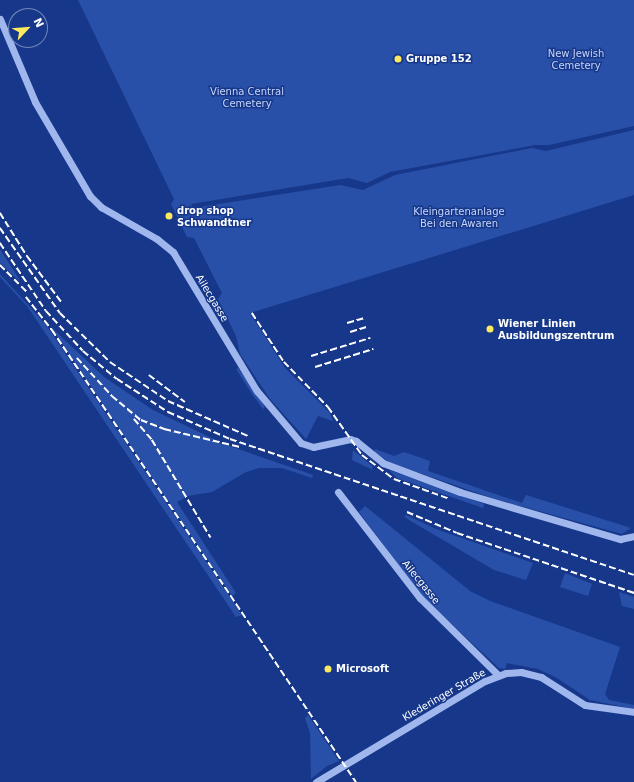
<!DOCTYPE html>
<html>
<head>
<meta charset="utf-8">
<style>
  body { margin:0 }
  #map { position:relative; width:634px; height:782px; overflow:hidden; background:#17388a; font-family:"DejaVu Sans",sans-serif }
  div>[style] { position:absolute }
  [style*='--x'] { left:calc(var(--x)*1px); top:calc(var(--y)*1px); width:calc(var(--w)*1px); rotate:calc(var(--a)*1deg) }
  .green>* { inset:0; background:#2950a9 }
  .minor>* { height:7px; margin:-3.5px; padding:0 3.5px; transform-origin:3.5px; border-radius:3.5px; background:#a0b7ee }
  .rail>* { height:1.5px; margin-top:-0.75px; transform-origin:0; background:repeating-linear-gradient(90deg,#fff 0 7px,transparent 0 10px) }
  .dots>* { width:11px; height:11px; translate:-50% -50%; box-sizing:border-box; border:2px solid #17388a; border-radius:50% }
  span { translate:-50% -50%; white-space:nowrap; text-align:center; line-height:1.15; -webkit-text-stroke:3px #17388a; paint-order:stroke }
  .park-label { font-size:10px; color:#c6d5fa }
  .poi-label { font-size:10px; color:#fff; font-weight:700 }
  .left { translate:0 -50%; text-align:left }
  .street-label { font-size:10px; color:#fff }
  .north { position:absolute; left:8px; top:8px; width:40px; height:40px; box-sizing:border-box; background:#17388a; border:1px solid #7488b9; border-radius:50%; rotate:64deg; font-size:11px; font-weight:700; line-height:16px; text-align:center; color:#fff }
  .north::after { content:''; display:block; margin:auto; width:14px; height:18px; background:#ffe95d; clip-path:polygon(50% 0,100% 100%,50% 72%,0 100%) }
</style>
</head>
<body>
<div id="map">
  <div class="green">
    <i style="clip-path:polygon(78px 0,634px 0,634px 126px,549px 145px,535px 145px,390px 172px,367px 183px,348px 178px,191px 204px,193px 208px,340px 185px,363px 190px,395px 175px,532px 148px,546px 151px,634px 130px,634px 195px,250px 313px,285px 368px,330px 413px,333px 421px,318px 416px,306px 439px,270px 399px,240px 354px,236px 336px,218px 299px,222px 293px,194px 238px,187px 237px,171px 204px,174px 199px)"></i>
    <i style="clip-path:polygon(0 249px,19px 279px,18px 280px,0 263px)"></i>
    <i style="clip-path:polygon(0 274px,46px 325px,242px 615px,236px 617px,27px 306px,0 277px)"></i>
    <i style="clip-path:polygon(51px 327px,104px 377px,153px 410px,224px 444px,313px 475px,312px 478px,282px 468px,259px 468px,246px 472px,212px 492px,188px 496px,177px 502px,236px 593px,232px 596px)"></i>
    <i style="clip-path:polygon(238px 368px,259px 395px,265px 407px,263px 409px,252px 394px,236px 369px)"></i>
    <i style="clip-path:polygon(375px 449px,394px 456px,404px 452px,430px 461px,428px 471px,522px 503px,526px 495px,631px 528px,622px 534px,492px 498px,391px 463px,375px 453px)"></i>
    <i style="clip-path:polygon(353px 450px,372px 466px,373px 470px,352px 460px)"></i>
    <i style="clip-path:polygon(389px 470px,484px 504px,483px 508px,397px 478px)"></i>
    <i style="clip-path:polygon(365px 506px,470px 591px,490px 601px,620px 647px,605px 694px,609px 700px,634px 705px,634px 709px,590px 700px,557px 678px,538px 669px,507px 663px,505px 669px,499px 668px,431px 605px,414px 586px,359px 512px)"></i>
    <i style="clip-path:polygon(406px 515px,436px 529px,533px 563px,526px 580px,494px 570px,404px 517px)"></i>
    <i style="clip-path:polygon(565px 573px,592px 584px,588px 596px,560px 587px)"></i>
    <i style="clip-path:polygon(619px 592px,634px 597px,634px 609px,622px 606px)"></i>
    <i style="clip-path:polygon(308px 715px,339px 761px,327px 766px,311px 779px,310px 733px,305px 718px)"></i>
  </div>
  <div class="minor">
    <i style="--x:0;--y:19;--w:90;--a:67.1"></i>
    <i style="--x:35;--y:102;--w:109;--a:59.7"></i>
    <i style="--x:90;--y:196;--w:16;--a:45"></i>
    <i style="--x:101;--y:207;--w:64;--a:29.7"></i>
    <i style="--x:157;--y:239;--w:21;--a:39"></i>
    <i style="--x:173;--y:252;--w:162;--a:58.9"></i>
    <i style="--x:257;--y:391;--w:68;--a:49.8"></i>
    <i style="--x:301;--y:443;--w:13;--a:18"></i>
    <i style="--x:313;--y:447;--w:38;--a:-12"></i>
    <i style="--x:350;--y:439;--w:6;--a:18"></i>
    <i style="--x:356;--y:441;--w:35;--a:39"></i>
    <i style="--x:383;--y:463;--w:82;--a:20.6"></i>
    <i style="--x:460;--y:492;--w:167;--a:16.4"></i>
    <i style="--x:620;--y:539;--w:14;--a:-12"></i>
    <i style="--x:338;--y:492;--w:134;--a:52.3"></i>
    <i style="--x:420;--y:598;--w:110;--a:44.6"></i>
    <i style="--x:316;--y:782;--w:197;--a:-30.9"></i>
    <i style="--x:485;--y:681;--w:22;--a:-21"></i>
    <i style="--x:506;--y:673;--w:15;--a:-4"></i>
    <i style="--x:521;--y:672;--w:21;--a:14"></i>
    <i style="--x:541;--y:677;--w:52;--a:32.5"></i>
    <i style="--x:585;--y:705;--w:49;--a:8.1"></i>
  </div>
  <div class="rail">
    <i style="--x:0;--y:213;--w:51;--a:57.9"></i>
    <i style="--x:27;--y:256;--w:59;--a:53.3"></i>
    <i style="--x:0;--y:228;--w:104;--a:54.8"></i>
    <i style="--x:60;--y:313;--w:70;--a:44.4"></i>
    <i style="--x:110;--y:362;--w:70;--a:33.9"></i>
    <i style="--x:168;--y:401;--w:87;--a:23.6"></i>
    <i style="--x:0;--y:243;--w:82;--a:55.9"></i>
    <i style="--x:46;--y:311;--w:54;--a:47.2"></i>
    <i style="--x:83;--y:351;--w:44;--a:39.5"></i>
    <i style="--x:117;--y:379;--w:61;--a:32.9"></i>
    <i style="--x:168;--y:412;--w:68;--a:23.5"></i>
    <i style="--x:230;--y:439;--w:426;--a:18.6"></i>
    <i style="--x:0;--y:265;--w:40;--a:45"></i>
    <i style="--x:26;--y:297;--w:42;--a:51.8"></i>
    <i style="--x:52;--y:330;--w:545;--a:56.08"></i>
    <i style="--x:252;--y:313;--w:59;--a:56.9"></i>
    <i style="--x:284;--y:362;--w:63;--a:45.6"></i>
    <i style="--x:328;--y:407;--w:59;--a:54.7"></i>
    <i style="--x:362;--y:455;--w:40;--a:37"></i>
    <i style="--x:394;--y:479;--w:59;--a:19.7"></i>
    <i style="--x:347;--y:323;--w:18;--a:-16"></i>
    <i style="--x:350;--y:332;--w:17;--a:-17"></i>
    <i style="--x:311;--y:356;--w:62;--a:-17"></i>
    <i style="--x:77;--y:358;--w:52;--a:47.4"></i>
    <i style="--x:112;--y:396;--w:38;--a:40"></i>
    <i style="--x:141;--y:420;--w:25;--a:21"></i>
    <i style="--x:164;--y:429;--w:78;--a:13.3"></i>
    <i style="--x:315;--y:367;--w:61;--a:-17.2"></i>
    <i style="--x:149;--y:375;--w:45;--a:36.9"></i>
    <i style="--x:134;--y:419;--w:28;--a:49"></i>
    <i style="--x:152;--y:440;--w:114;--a:59"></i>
    <i style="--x:407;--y:512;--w:54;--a:22.8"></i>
    <i style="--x:457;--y:533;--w:187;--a:18.7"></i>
  </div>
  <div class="dots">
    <i style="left:398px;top:59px;background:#ffe95d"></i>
    <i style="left:169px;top:216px;background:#ffe95d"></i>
    <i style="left:490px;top:329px;background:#ffe95d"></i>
    <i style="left:328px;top:669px;background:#ffe95d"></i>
  </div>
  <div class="park-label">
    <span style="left:576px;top:59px">New Jewish<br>Cemetery</span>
    <span style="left:247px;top:97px">Vienna Central<br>Cemetery</span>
    <span style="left:459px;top:217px">Kleingartenanlage<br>Bei den Awaren</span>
  </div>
  <div class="poi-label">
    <span class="left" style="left:406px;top:59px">Gruppe 152</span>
    <span class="left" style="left:177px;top:216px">drop shop<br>Schwandtner</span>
    <span class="left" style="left:498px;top:329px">Wiener Linien<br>Ausbildungszentrum</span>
    <span class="left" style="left:336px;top:669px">Microsoft</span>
  </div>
  <div class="street-label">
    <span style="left:212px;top:298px;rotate:59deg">Ailecgasse</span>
    <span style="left:421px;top:582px;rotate:51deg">Ailecgasse</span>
    <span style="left:444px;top:695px;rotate:-30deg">Klederinger Straße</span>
  </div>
  <div class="north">N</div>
</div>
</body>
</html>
